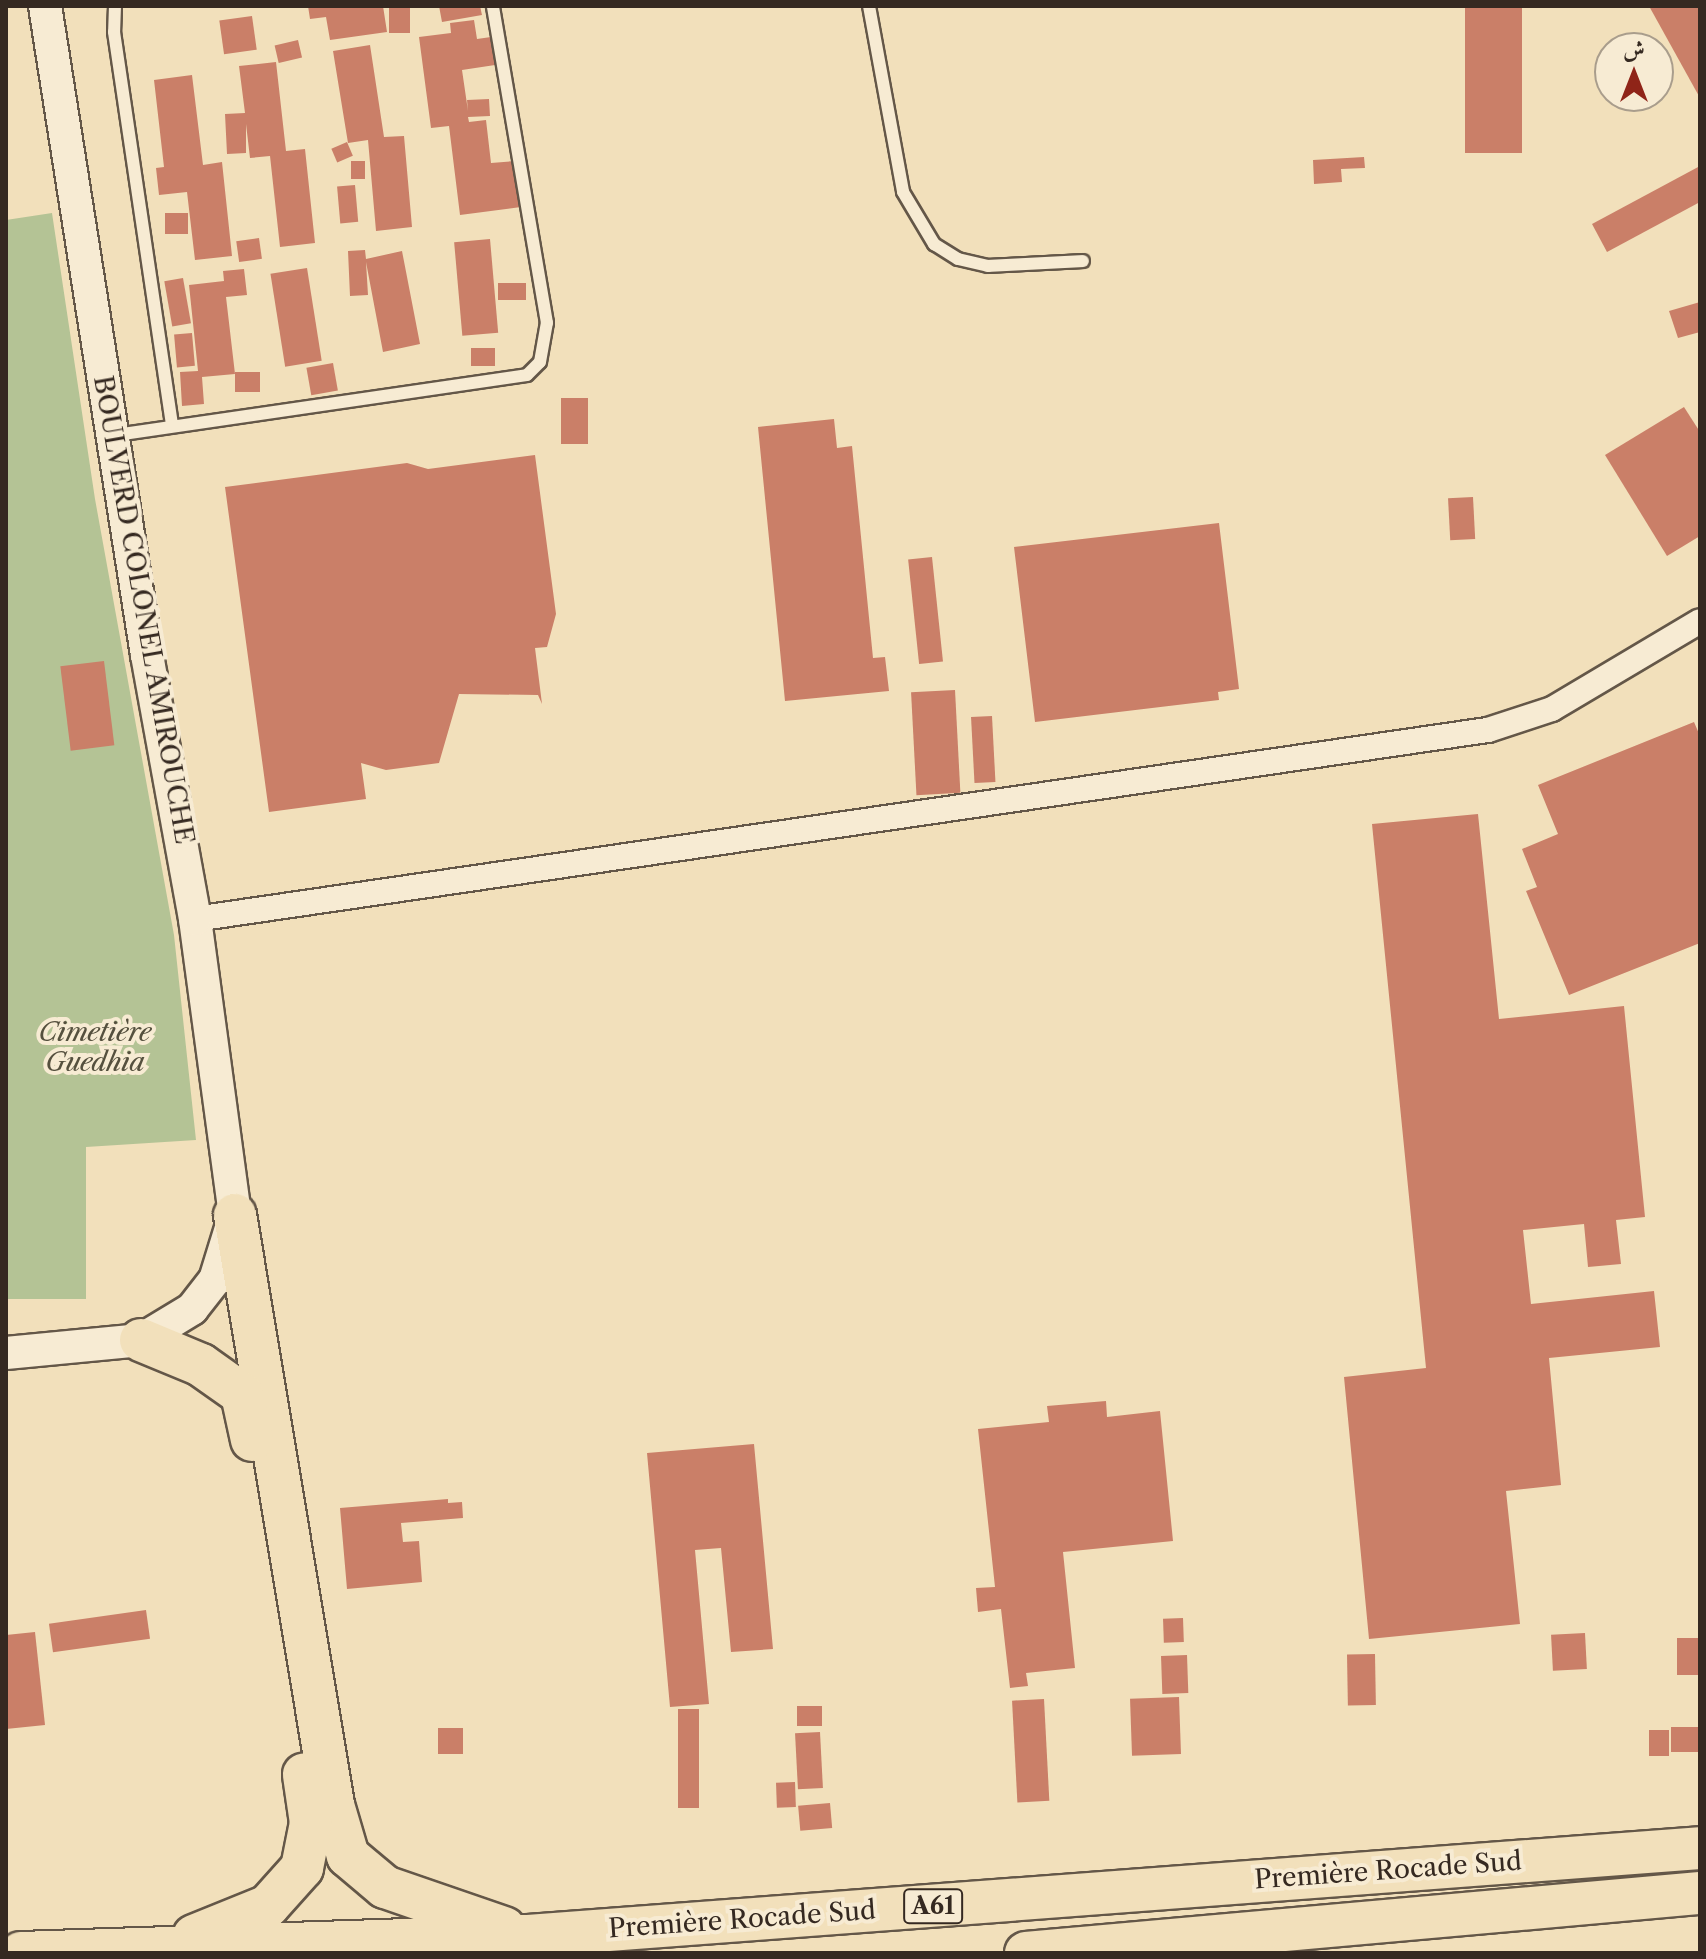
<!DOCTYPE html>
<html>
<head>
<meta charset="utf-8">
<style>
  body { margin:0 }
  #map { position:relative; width:1706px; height:1959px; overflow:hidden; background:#f2e0bb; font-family:"Libre Caslon Text",Amiri,serif }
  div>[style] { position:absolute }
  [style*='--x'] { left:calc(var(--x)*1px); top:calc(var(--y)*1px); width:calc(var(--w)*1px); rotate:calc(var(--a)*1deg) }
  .green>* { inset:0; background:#b4c395 }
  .building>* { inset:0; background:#ca7f68; transform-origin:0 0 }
  .roads { filter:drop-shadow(2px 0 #645748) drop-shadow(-2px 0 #645748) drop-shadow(0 2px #645748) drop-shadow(0 -2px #645748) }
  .lane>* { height:12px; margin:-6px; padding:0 6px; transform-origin:6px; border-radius:6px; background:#f7ebd3 }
  .street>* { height:24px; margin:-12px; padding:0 12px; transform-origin:12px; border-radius:12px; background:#f7ebd3 }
  .secondary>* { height:32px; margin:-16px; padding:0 16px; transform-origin:16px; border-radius:16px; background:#f7ebd3 }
  .highway>* { height:42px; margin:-21px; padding:0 21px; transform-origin:21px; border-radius:21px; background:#f2e0bb }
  span { translate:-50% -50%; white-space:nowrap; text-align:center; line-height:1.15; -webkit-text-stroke:8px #f7ebd3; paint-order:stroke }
  .shield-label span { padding:2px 6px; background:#f7ebd3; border:2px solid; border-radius:6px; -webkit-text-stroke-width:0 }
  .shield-label { font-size:24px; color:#352921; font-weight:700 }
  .street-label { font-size:26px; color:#352921 }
  .park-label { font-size:26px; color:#55503e; font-style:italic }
  .frame { position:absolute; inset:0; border:8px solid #352921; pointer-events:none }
  .north { position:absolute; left:1594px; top:32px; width:80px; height:80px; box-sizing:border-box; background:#f7ebd3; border:2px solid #a99d8c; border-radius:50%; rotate:0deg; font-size:22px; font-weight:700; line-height:32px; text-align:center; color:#352921 }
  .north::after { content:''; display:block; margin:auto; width:28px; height:36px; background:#8f2418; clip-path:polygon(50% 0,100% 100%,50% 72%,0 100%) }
</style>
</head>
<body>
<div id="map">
  <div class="green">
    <i style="clip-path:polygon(52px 213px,95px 499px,174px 935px,196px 1140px,86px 1147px,86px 1299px,6px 1299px,6px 220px)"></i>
  </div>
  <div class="building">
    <i style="clip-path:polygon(308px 6px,383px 6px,387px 32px,330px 40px,326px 17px,310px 19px)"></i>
    <i style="left:389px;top:6px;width:21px;height:27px"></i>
    <i style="clip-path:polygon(439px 6px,480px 6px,482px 15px,442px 22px)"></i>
    <i style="left:1465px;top:6px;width:57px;height:147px"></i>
    <i style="clip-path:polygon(1649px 6px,1700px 6px,1700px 98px)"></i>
    <i style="left:252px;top:16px;width:34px;height:33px;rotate:82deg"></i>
    <i style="clip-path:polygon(474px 20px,477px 39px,491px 37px,495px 65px,462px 70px,468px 111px,467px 100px,489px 99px,490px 116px,468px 117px,469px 122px,486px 120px,491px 163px,515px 161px,521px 207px,460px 215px,449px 126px,431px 128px,419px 37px,451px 33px,450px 23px)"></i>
    <i style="left:298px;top:40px;width:18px;height:24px;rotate:77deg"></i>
    <i style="clip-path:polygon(370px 45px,384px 137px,404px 136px,412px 227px,376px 231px,368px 140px,348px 143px,333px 51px)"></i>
    <i style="clip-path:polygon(276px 62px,286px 151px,305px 149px,315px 243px,280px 247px,270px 156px,250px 158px,246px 124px,246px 153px,227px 154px,225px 114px,245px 113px,239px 66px)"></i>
    <i style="clip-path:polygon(192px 75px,203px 165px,222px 162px,232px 256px,195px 260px,187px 192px,159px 195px,156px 168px,164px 167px,154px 80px)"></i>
    <i style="left:347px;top:142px;width:15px;height:17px;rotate:67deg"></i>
    <i style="clip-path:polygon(1364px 157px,1365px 168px,1341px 169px,1342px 182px,1314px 184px,1313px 160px)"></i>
    <i style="left:351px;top:161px;width:14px;height:18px"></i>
    <i style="clip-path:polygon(1700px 166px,1700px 202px,1607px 252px,1592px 224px)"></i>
    <i style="left:355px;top:185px;width:37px;height:18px;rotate:85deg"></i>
    <i style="left:165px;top:213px;width:23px;height:21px"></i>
    <i style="left:259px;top:238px;width:21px;height:23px;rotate:82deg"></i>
    <i style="left:490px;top:239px;width:94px;height:36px;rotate:85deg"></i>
    <i style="clip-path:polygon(365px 250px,366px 259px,402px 251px,420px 344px,383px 352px,366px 262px,368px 295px,350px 296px,348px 251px)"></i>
    <i style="left:307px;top:268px;width:94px;height:37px;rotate:81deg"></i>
    <i style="clip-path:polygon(244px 269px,247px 295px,226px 297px,235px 374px,202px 377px,204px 404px,182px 406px,180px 372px,198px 371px,189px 285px,224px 281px,223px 271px)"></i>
    <i style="left:183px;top:278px;width:46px;height:19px;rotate:80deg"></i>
    <i style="left:526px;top:283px;width:17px;height:28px;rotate:90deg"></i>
    <i style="clip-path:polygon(1700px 302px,1700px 332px,1678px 338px,1669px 311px)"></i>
    <i style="left:192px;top:333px;width:33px;height:18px;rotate:85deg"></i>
    <i style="left:495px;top:348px;width:18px;height:24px;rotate:90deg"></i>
    <i style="left:333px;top:363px;width:28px;height:27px;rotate:80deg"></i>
    <i style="left:260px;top:372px;width:20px;height:25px;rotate:90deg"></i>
    <i style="left:561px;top:398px;width:27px;height:46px"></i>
    <i style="clip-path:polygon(1684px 407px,1700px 432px,1700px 536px,1667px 556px,1605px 455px)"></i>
    <i style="clip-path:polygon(834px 419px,837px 448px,852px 446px,873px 658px,885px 657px,889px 691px,785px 701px,758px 427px)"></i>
    <i style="clip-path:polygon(535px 455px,556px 614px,547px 647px,535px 648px,542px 704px,538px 695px,459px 694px,439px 763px,386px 770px,361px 763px,366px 799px,269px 812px,225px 487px,407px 463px,428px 469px)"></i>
    <i style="left:1473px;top:497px;width:42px;height:25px;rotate:87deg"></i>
    <i style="clip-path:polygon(1219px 523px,1239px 689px,1218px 692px,1219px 700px,1035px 722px,1014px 547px)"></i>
    <i style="left:932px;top:557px;width:105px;height:24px;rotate:84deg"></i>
    <i style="left:104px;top:661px;width:85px;height:44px;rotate:83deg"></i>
    <i style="left:955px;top:690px;width:103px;height:44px;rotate:87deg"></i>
    <i style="left:992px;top:716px;width:66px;height:21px;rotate:87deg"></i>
    <i style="clip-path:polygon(1694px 722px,1700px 736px,1700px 943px,1569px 995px,1526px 891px,1537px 887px,1522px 849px,1558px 834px,1538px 785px)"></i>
    <i style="clip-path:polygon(1478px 814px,1499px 1019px,1624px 1006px,1645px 1217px,1616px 1220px,1621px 1264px,1588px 1267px,1584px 1224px,1523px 1230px,1531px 1304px,1654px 1291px,1660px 1347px,1549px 1358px,1561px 1485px,1506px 1491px,1520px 1624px,1369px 1639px,1344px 1377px,1426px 1368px,1372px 824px)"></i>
    <i style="clip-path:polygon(1106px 1401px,1107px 1417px,1160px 1411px,1173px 1541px,1063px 1552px,1075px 1668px,1026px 1673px,1028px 1686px,1010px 1688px,1001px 1609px,978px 1612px,976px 1588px,995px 1587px,978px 1429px,1049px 1422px,1047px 1406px)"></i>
    <i style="clip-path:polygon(754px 1444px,773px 1649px,731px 1652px,721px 1548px,695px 1550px,709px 1704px,670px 1707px,647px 1453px)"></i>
    <i style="clip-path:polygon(448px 1499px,448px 1503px,462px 1502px,463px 1518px,401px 1523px,403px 1542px,419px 1541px,422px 1582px,347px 1589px,340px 1508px)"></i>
    <i style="left:146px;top:1610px;width:29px;height:98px;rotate:82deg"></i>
    <i style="left:1183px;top:1618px;width:24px;height:20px;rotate:88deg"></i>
    <i style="clip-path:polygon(35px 1632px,45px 1725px,6px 1729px,6px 1635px)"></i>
    <i style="left:1585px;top:1633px;width:36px;height:34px;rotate:87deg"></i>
    <i style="left:1700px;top:1638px;width:37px;height:23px;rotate:90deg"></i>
    <i style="left:1375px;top:1654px;width:51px;height:28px;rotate:89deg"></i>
    <i style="left:1187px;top:1655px;width:38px;height:26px;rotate:88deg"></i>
    <i style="left:1179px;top:1697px;width:57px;height:49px;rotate:88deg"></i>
    <i style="left:1044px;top:1699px;width:102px;height:32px;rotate:87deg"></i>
    <i style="left:797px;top:1706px;width:25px;height:20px"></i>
    <i style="left:678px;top:1709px;width:21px;height:99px"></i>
    <i style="left:1671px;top:1727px;width:29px;height:25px"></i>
    <i style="left:438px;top:1728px;width:25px;height:26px"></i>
    <i style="left:1649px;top:1730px;width:20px;height:26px"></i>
    <i style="left:820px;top:1732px;width:56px;height:25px;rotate:87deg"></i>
    <i style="left:795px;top:1782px;width:25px;height:19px;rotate:88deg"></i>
    <i style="left:830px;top:1803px;width:25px;height:32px;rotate:85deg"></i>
  </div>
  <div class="roads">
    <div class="lane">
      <i style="--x:115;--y:6;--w:26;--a:92"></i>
      <i style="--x:114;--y:32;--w:398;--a:81.6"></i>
      <i style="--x:869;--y:6;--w:189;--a:79.6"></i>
      <i style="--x:903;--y:192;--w:61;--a:59.2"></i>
      <i style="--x:934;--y:244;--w:28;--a:32"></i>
      <i style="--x:958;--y:259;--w:31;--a:13"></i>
      <i style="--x:988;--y:266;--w:95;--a:-3"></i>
      <i style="--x:116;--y:435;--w:415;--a:-8.3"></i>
      <i style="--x:527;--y:375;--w:18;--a:-45"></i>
      <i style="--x:540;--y:362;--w:40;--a:-80"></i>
      <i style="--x:547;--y:323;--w:322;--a:-99.7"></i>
    </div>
    <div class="street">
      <i style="--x:195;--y:919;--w:1307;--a:-8.32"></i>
      <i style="--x:1488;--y:730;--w:67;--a:-18.2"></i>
      <i style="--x:1552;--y:709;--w:172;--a:-30.7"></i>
    </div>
    <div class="secondary">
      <i style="--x:6;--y:1353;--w:136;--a:-5.5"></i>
      <i style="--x:141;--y:1340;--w:60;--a:-31.3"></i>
      <i style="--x:192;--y:1309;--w:37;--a:-52"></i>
      <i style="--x:215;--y:1280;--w:68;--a:-72.9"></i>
      <i style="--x:235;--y:1215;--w:299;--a:-97.7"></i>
      <i style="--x:195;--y:919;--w:268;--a:-100.3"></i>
      <i style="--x:147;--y:655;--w:657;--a:-98.93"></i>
    </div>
    <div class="highway">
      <i style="--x:235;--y:1215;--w:598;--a:80.57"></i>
      <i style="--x:333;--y:1805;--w:53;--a:73.6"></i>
      <i style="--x:348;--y:1856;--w:48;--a:40"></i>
      <i style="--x:385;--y:1887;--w:126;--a:19"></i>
      <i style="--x:141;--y:1340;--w:65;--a:22.6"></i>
      <i style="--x:201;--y:1365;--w:50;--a:35.3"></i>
      <i style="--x:242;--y:1394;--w:47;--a:77.7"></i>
      <i style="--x:194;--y:1936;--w:80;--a:-22.1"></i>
      <i style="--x:268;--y:1906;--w:51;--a:-48.2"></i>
      <i style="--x:302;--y:1868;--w:46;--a:-78.7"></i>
      <i style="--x:311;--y:1823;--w:49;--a:-98.3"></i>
      <i style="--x:21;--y:1953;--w:507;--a:-1.92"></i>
      <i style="--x:528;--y:1936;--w:1175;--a:-4.29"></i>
      <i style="--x:1026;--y:1953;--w:677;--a:-5.09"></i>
    </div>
  </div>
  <div class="shield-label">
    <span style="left:933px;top:1906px">A61</span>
  </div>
  <div class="street-label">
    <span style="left:143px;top:610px;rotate:80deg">BOULVERD COLONEL AMIROUCHE</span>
    <span style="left:1388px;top:1871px;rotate:-4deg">Première Rocade Sud</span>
    <span style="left:742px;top:1920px;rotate:-4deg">Première Rocade Sud</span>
  </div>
  <div class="park-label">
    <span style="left:95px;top:1048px">Cimetière<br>Guedhia</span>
  </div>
  <div class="frame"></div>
  <div class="north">ش</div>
</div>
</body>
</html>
